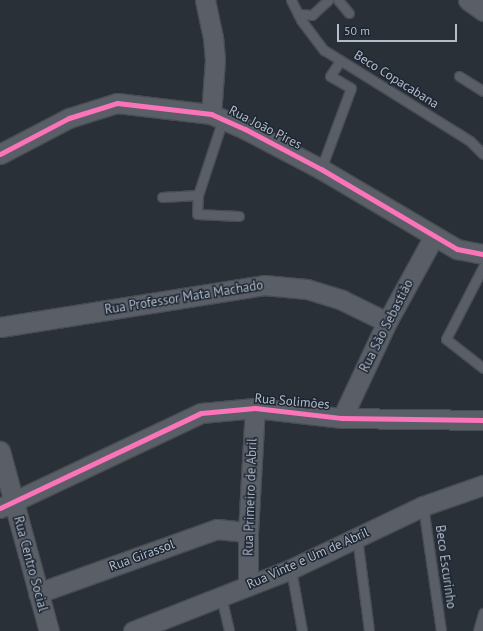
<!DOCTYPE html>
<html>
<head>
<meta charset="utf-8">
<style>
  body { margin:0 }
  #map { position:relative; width:483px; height:631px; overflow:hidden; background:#2a3038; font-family:"PT Sans",sans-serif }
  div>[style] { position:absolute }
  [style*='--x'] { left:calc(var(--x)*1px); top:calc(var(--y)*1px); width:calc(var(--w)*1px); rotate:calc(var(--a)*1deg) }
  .roads { filter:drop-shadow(1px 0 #484c53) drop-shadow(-1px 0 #484c53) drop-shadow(0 1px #484c53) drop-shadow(0 -1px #484c53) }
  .service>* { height:9px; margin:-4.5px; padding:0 4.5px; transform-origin:4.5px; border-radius:4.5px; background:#5a5e66 }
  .minor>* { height:19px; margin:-9.5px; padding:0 9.5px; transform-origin:9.5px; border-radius:9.5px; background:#5a5e66 }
  .cycleway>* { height:5px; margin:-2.5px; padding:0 2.5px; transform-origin:2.5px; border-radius:2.5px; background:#fb73b8 }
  span { translate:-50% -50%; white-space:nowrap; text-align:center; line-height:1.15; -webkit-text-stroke:3px #1d2633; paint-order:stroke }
  .street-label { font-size:13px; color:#b4bcc9 }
  .scale { position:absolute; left:337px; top:24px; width:120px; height:18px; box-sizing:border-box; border:2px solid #b4bcc9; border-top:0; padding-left:5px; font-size:12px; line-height:14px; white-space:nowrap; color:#b4bcc9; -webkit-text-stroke:3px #1d2633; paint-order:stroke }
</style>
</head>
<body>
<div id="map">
  <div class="roads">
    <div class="service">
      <i style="--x:291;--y:0;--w:22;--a:63"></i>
      <i style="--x:301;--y:20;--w:38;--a:53"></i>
      <i style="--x:324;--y:50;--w:172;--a:31.9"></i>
      <i style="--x:470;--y:141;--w:18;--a:45"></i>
      <i style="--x:338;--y:0;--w:17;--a:50"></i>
      <i style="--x:298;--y:14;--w:14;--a:4"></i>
      <i style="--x:312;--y:15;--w:22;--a:-43"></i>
      <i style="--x:459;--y:76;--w:28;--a:32"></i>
      <i style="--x:223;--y:119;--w:80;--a:108.2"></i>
      <i style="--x:198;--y:195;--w:19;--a:93"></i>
      <i style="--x:197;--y:214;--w:42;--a:2.7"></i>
      <i style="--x:321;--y:169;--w:86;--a:-69.7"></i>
      <i style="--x:351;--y:88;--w:24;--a:-150"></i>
      <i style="--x:330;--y:76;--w:18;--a:-56"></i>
      <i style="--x:162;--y:197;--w:36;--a:-3"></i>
      <i style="--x:483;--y:267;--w:81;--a:117.2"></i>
      <i style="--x:446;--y:339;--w:47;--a:38.1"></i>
      <i style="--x:423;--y:506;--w:126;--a:81.8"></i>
      <i style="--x:357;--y:537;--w:95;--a:82.7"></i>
      <i style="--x:291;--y:569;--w:63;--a:79.9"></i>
      <i style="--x:221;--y:596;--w:36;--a:77"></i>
      <i style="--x:478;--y:631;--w:19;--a:-74"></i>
    </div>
    <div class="minor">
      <i style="--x:205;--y:0;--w:38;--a:78"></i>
      <i style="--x:213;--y:37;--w:23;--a:85"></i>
      <i style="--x:215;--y:60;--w:54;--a:94.2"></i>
      <i style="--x:468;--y:0;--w:19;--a:36"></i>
      <i style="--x:0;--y:154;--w:78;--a:-27.6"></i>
      <i style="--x:69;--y:118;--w:50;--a:-17.4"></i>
      <i style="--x:117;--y:103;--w:95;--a:6.7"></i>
      <i style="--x:211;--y:114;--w:37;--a:24"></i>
      <i style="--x:245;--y:129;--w:86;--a:27.8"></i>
      <i style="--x:321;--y:169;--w:158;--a:30.5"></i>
      <i style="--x:457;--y:249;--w:26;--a:11"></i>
      <i style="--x:0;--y:327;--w:267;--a:-9"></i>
      <i style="--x:264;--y:285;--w:43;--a:5.3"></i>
      <i style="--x:307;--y:289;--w:37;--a:17"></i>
      <i style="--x:342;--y:300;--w:50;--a:26.1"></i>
      <i style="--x:342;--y:418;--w:106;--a:-64.9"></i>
      <i style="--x:387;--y:322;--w:98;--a:-61.3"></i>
      <i style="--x:0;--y:451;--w:187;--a:74.8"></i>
      <i style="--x:0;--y:508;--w:222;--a:-25.3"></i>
      <i style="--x:201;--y:413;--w:54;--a:-5.3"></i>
      <i style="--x:255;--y:408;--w:88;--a:6.6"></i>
      <i style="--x:342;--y:418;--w:141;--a:0.8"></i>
      <i style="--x:248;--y:586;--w:54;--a:-90"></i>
      <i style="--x:248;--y:532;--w:124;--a:-86.8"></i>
      <i style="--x:38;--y:593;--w:190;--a:-19.7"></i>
      <i style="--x:217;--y:529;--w:31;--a:6"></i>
      <i style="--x:133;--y:631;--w:170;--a:-21.4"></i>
      <i style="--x:291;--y:569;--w:146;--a:-25.5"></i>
      <i style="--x:423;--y:506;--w:64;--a:-19.3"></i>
    </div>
  </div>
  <div class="cycleway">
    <i style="--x:0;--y:154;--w:78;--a:-27.6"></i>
    <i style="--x:69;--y:118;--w:50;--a:-17.4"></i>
    <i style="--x:117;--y:103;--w:95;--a:6.7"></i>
    <i style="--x:211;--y:114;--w:37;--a:24"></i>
    <i style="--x:245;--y:129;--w:86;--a:27.8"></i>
    <i style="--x:321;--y:169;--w:158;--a:30.5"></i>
    <i style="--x:457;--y:249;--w:26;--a:11"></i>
    <i style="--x:0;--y:508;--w:222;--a:-25.3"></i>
    <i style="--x:201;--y:413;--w:54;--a:-5.3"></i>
    <i style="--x:255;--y:408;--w:88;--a:6.6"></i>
    <i style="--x:342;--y:418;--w:141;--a:0.8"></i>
  </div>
  <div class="street-label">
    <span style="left:396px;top:80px;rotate:32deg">Beco Copacabana</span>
    <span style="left:265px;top:128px;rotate:27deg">Rua João Pires</span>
    <span style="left:184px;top:298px;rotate:-9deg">Rua Professor Mata Machado</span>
    <span style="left:387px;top:326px;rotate:-63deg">Rua São Sebastião</span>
    <span style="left:292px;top:402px;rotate:5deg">Rua Solimões</span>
    <span style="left:251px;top:497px;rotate:-88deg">Rua Primeiro de Abril</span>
    <span style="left:142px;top:556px;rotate:-20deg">Rua Girassol</span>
    <span style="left:308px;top:559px;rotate:-24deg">Rua Vinte e Um de Abril</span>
    <span style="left:30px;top:564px;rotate:75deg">Rua Centro Social</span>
    <span style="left:445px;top:567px;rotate:82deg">Beco Escurinho</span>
  </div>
  <div class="scale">50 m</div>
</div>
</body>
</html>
